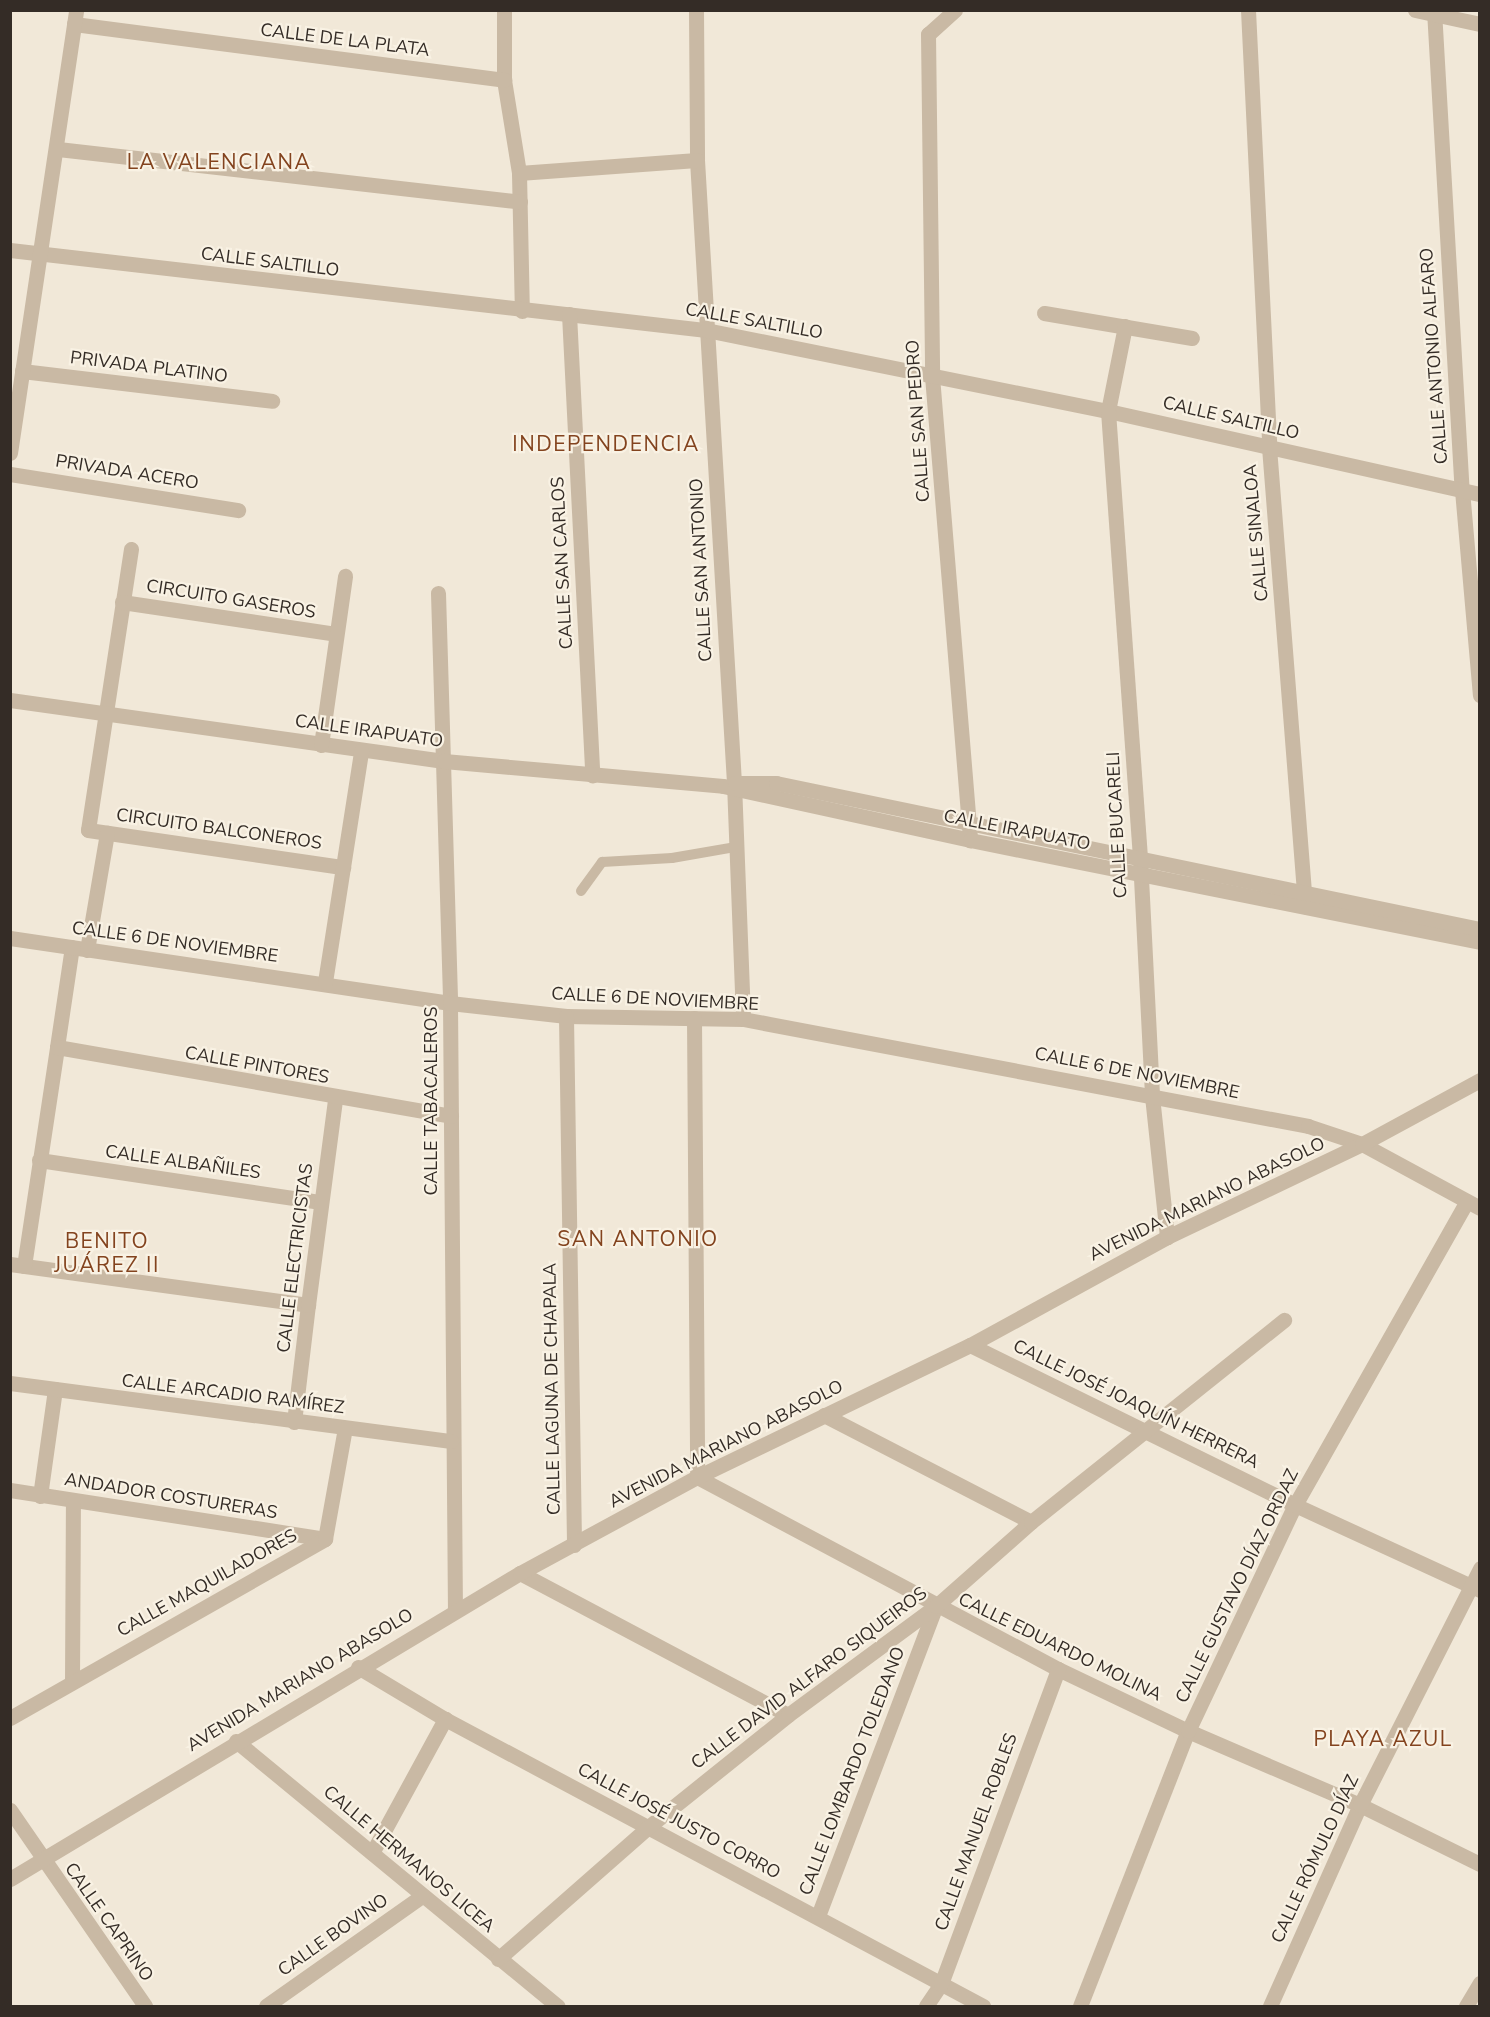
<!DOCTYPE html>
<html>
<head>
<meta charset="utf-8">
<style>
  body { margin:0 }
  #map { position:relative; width:1490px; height:2017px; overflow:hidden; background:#f1e8d8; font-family:"Nunito Sans",sans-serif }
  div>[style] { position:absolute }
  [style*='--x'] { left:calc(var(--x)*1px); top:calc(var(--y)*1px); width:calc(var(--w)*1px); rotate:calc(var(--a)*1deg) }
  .service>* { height:10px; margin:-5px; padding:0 5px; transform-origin:5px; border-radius:5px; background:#c9b9a4 }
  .pedestrian>* { height:15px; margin:-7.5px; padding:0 7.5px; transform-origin:7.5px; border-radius:7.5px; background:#c9b9a4 }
  .minor>* { height:15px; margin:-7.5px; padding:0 7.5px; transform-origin:7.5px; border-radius:7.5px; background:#c9b9a4 }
  .tertiary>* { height:15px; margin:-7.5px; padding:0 7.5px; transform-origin:7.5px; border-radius:7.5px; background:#c9b9a4 }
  span { translate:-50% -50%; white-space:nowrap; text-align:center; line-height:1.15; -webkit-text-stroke:4.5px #f9f2e4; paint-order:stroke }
  .street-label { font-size:18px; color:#342c26 }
  .quarter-label { font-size:21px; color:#83431e; letter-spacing:1.5px }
  .frame { position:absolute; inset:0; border:12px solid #342c26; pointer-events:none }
</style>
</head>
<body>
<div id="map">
  <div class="service">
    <i style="--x:581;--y:891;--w:36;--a:-54"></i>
    <i style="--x:602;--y:862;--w:70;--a:-3.3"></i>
    <i style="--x:672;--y:858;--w:65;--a:-9.8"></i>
  </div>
  <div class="pedestrian">
    <i style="--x:57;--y:1047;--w:101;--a:-81.5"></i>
    <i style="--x:294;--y:1422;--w:118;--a:-83.2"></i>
    <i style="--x:40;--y:1496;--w:108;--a:-82"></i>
  </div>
  <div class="minor">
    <i style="--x:504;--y:10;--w:70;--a:90"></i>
    <i style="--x:504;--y:80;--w:94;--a:80.8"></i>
    <i style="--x:519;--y:173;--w:138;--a:88.8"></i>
    <i style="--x:696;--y:10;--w:150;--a:89.6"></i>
    <i style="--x:697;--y:160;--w:624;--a:86.6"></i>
    <i style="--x:734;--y:783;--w:236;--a:87.8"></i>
    <i style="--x:955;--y:10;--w:36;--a:138"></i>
    <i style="--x:928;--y:34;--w:342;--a:89.3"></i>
    <i style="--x:932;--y:376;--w:466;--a:85.3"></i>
    <i style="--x:1248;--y:10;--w:438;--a:87.2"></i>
    <i style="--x:1269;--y:447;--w:461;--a:85.5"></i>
    <i style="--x:1434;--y:10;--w:481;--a:86.7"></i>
    <i style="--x:1462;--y:490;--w:206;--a:85"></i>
    <i style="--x:74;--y:24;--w:434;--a:7.4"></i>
    <i style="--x:58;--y:149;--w:465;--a:6.5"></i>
    <i style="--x:519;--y:173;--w:178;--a:-4.2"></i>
    <i style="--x:10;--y:250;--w:701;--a:6.56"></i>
    <i style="--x:706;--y:330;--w:410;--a:11.4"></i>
    <i style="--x:1108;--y:411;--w:381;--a:12.6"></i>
    <i style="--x:1044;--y:313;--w:150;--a:9.6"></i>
    <i style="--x:569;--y:314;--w:462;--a:87.1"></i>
    <i style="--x:1125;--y:326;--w:87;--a:101.3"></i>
    <i style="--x:1108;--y:411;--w:448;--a:85.9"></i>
    <i style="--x:1140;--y:858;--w:238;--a:87.1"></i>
    <i style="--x:1152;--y:1096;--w:142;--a:83.9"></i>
    <i style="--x:22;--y:371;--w:252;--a:6.8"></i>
    <i style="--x:10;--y:453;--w:448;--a:-81.5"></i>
    <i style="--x:10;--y:474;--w:231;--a:9"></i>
    <i style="--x:131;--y:549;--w:284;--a:98.7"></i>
    <i style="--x:88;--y:830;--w:258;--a:8.3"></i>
    <i style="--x:438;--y:593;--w:410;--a:88.3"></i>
    <i style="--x:450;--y:1003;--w:606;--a:89.53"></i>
    <i style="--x:122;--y:602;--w:216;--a:8.5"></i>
    <i style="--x:10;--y:700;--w:438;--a:8"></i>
    <i style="--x:444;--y:761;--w:280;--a:5.1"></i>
    <i style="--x:723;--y:786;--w:253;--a:12.3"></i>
    <i style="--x:970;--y:840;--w:520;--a:11.31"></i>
    <i style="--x:321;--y:745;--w:171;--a:-81.9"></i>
    <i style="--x:735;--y:783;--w:41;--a:0"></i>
    <i style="--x:776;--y:783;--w:719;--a:11.72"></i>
    <i style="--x:10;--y:938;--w:445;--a:8.4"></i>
    <i style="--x:450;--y:1003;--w:117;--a:6.4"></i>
    <i style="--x:566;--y:1016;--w:177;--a:1"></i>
    <i style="--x:743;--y:1019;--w:575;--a:10.72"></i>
    <i style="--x:1308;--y:1126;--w:57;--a:18.4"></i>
    <i style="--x:1362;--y:1144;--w:134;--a:28.5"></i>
    <i style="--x:87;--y:950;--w:119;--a:-80.3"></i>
    <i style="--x:325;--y:982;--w:234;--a:-81.1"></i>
    <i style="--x:566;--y:1016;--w:529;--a:89.13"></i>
    <i style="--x:694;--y:1018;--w:459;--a:89.6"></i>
    <i style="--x:697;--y:1477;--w:409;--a:28"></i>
    <i style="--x:1058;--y:1669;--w:144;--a:25.5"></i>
    <i style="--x:1188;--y:1731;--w:187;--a:23.3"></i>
    <i style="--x:1360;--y:1805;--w:134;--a:26.2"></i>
    <i style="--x:39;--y:1160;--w:285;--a:8.5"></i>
    <i style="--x:10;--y:1264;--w:301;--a:7.8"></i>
    <i style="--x:308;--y:1305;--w:208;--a:-82.5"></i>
    <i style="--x:24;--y:1266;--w:221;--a:-81.4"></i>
    <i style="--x:57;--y:1047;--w:400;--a:9.9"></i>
    <i style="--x:970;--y:1345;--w:362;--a:26.2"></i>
    <i style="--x:1295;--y:1505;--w:204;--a:24.7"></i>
    <i style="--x:10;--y:1383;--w:445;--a:7.5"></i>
    <i style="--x:824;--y:1415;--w:233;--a:27.3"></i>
    <i style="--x:10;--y:1490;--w:319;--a:8.8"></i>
    <i style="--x:520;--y:1573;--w:303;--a:27.9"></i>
    <i style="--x:358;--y:1667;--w:101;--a:30.9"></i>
    <i style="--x:445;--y:1719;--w:610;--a:28.08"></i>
    <i style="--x:72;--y:1682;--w:181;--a:-89.7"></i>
    <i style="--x:10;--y:1718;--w:362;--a:-29.6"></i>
    <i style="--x:325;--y:1539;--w:113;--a:-79.8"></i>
    <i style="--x:236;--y:1741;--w:417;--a:39.5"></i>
    <i style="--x:10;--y:1810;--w:238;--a:55.4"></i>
    <i style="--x:372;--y:1853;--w:153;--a:-61.4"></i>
    <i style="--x:818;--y:1916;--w:332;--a:-69.2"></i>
    <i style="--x:498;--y:1959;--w:198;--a:-41.3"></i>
    <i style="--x:647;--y:1828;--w:181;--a:-38.7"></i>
    <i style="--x:788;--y:1715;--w:184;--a:-36.4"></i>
    <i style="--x:936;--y:1606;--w:127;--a:-41.5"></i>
    <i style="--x:1031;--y:1522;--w:324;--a:-38.6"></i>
    <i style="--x:266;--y:2006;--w:191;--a:-35.2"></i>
    <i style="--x:926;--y:2006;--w:27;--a:-56"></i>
    <i style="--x:941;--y:1984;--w:336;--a:-69.6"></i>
    <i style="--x:1080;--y:2006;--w:295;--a:-68.6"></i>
    <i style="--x:1188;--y:1731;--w:250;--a:-64.7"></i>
    <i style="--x:1295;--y:1505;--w:349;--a:-60.5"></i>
    <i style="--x:1270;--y:2006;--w:220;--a:-65.9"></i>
    <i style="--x:1360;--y:1805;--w:266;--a:-63.1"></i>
    <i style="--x:1466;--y:2006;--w:27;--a:-59"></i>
  </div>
  <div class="tertiary">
    <i style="--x:1415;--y:10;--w:66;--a:12.2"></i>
    <i style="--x:10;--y:1879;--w:595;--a:-30.96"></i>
    <i style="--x:520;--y:1573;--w:201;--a:-28.5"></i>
    <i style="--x:697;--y:1477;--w:303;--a:-25.8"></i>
    <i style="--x:970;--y:1345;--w:225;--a:-28.7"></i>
    <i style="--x:1167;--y:1237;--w:216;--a:-25.5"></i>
    <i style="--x:1362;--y:1144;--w:134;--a:-28.5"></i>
  </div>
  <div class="street-label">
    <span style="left:345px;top:40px;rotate:7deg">CALLE DE LA PLATA</span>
    <span style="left:270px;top:262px;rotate:7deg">CALLE SALTILLO</span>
    <span style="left:754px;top:321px;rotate:10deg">CALLE SALTILLO</span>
    <span style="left:1434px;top:356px;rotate:-94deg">CALLE ANTONIO ALFARO</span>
    <span style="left:149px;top:367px;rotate:7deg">PRIVADA PLATINO</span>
    <span style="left:1231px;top:418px;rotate:13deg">CALLE SALTILLO</span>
    <span style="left:918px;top:421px;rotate:-94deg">CALLE SAN PEDRO</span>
    <span style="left:127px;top:472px;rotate:9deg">PRIVADA ACERO</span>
    <span style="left:1256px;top:533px;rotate:-95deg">CALLE SINALOA</span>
    <span style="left:562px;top:563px;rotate:-93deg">CALLE SAN CARLOS</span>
    <span style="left:701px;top:570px;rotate:-93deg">CALLE SAN ANTONIO</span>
    <span style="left:231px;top:599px;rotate:9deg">CIRCUITO GASEROS</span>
    <span style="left:369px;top:731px;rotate:8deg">CALLE IRAPUATO</span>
    <span style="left:1117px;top:825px;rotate:-93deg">CALLE BUCARELI</span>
    <span style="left:219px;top:829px;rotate:8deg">CIRCUITO BALCONEROS</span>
    <span style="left:1017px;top:830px;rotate:11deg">CALLE IRAPUATO</span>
    <span style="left:175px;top:942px;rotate:8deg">CALLE 6 DE NOVIEMBRE</span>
    <span style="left:655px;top:999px;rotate:3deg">CALLE 6 DE NOVIEMBRE</span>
    <span style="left:257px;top:1065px;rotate:10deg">CALLE PINTORES</span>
    <span style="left:1137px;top:1073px;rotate:11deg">CALLE 6 DE NOVIEMBRE</span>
    <span style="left:431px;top:1101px;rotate:-90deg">CALLE TABACALEROS</span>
    <span style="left:183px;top:1162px;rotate:8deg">CALLE ALBAÑILES</span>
    <span style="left:1207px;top:1199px;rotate:-26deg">AVENIDA MARIANO ABASOLO</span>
    <span style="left:295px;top:1258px;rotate:-83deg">CALLE ELECTRICISTAS</span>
    <span style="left:552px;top:1389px;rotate:-91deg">CALLE LAGUNA DE CHAPALA</span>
    <span style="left:233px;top:1394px;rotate:7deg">CALLE ARCADIO RAMÍREZ</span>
    <span style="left:1136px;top:1404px;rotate:26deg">CALLE JOSÉ JOAQUÍN HERRERA</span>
    <span style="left:726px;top:1444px;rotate:-27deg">AVENIDA MARIANO ABASOLO</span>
    <span style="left:171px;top:1496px;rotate:9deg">ANDADOR COSTURERAS</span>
    <span style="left:207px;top:1583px;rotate:-29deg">CALLE MAQUILADORES</span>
    <span style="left:1237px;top:1586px;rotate:-64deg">CALLE GUSTAVO DÍAZ ORDAZ</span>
    <span style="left:1060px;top:1647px;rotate:26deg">CALLE EDUARDO MOLINA</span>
    <span style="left:809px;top:1678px;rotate:-37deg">CALLE DAVID ALFARO SIQUEIROS</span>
    <span style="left:300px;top:1680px;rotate:-31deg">AVENIDA MARIANO ABASOLO</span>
    <span style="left:852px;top:1771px;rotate:-69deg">CALLE LOMBARDO TOLEDANO</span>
    <span style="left:679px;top:1821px;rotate:28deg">CALLE JOSÉ JUSTO CORRO</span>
    <span style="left:976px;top:1832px;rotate:-70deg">CALLE MANUEL ROBLES</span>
    <span style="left:409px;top:1859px;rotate:40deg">CALLE HERMANOS LICEA</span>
    <span style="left:1315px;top:1859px;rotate:-65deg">CALLE RÓMULO DÍAZ</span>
    <span style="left:109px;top:1922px;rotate:55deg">CALLE CAPRINO</span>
    <span style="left:333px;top:1935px;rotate:-35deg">CALLE BOVINO</span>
  </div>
  <div class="quarter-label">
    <span style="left:219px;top:162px">LA VALENCIANA</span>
    <span style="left:606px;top:444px">INDEPENDENCIA</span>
    <span style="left:638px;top:1239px">SAN ANTONIO</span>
    <span style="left:107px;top:1253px">BENITO<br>JUÁREZ II</span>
    <span style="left:1383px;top:1739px">PLAYA AZUL</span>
  </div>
  <div class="frame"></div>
</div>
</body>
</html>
